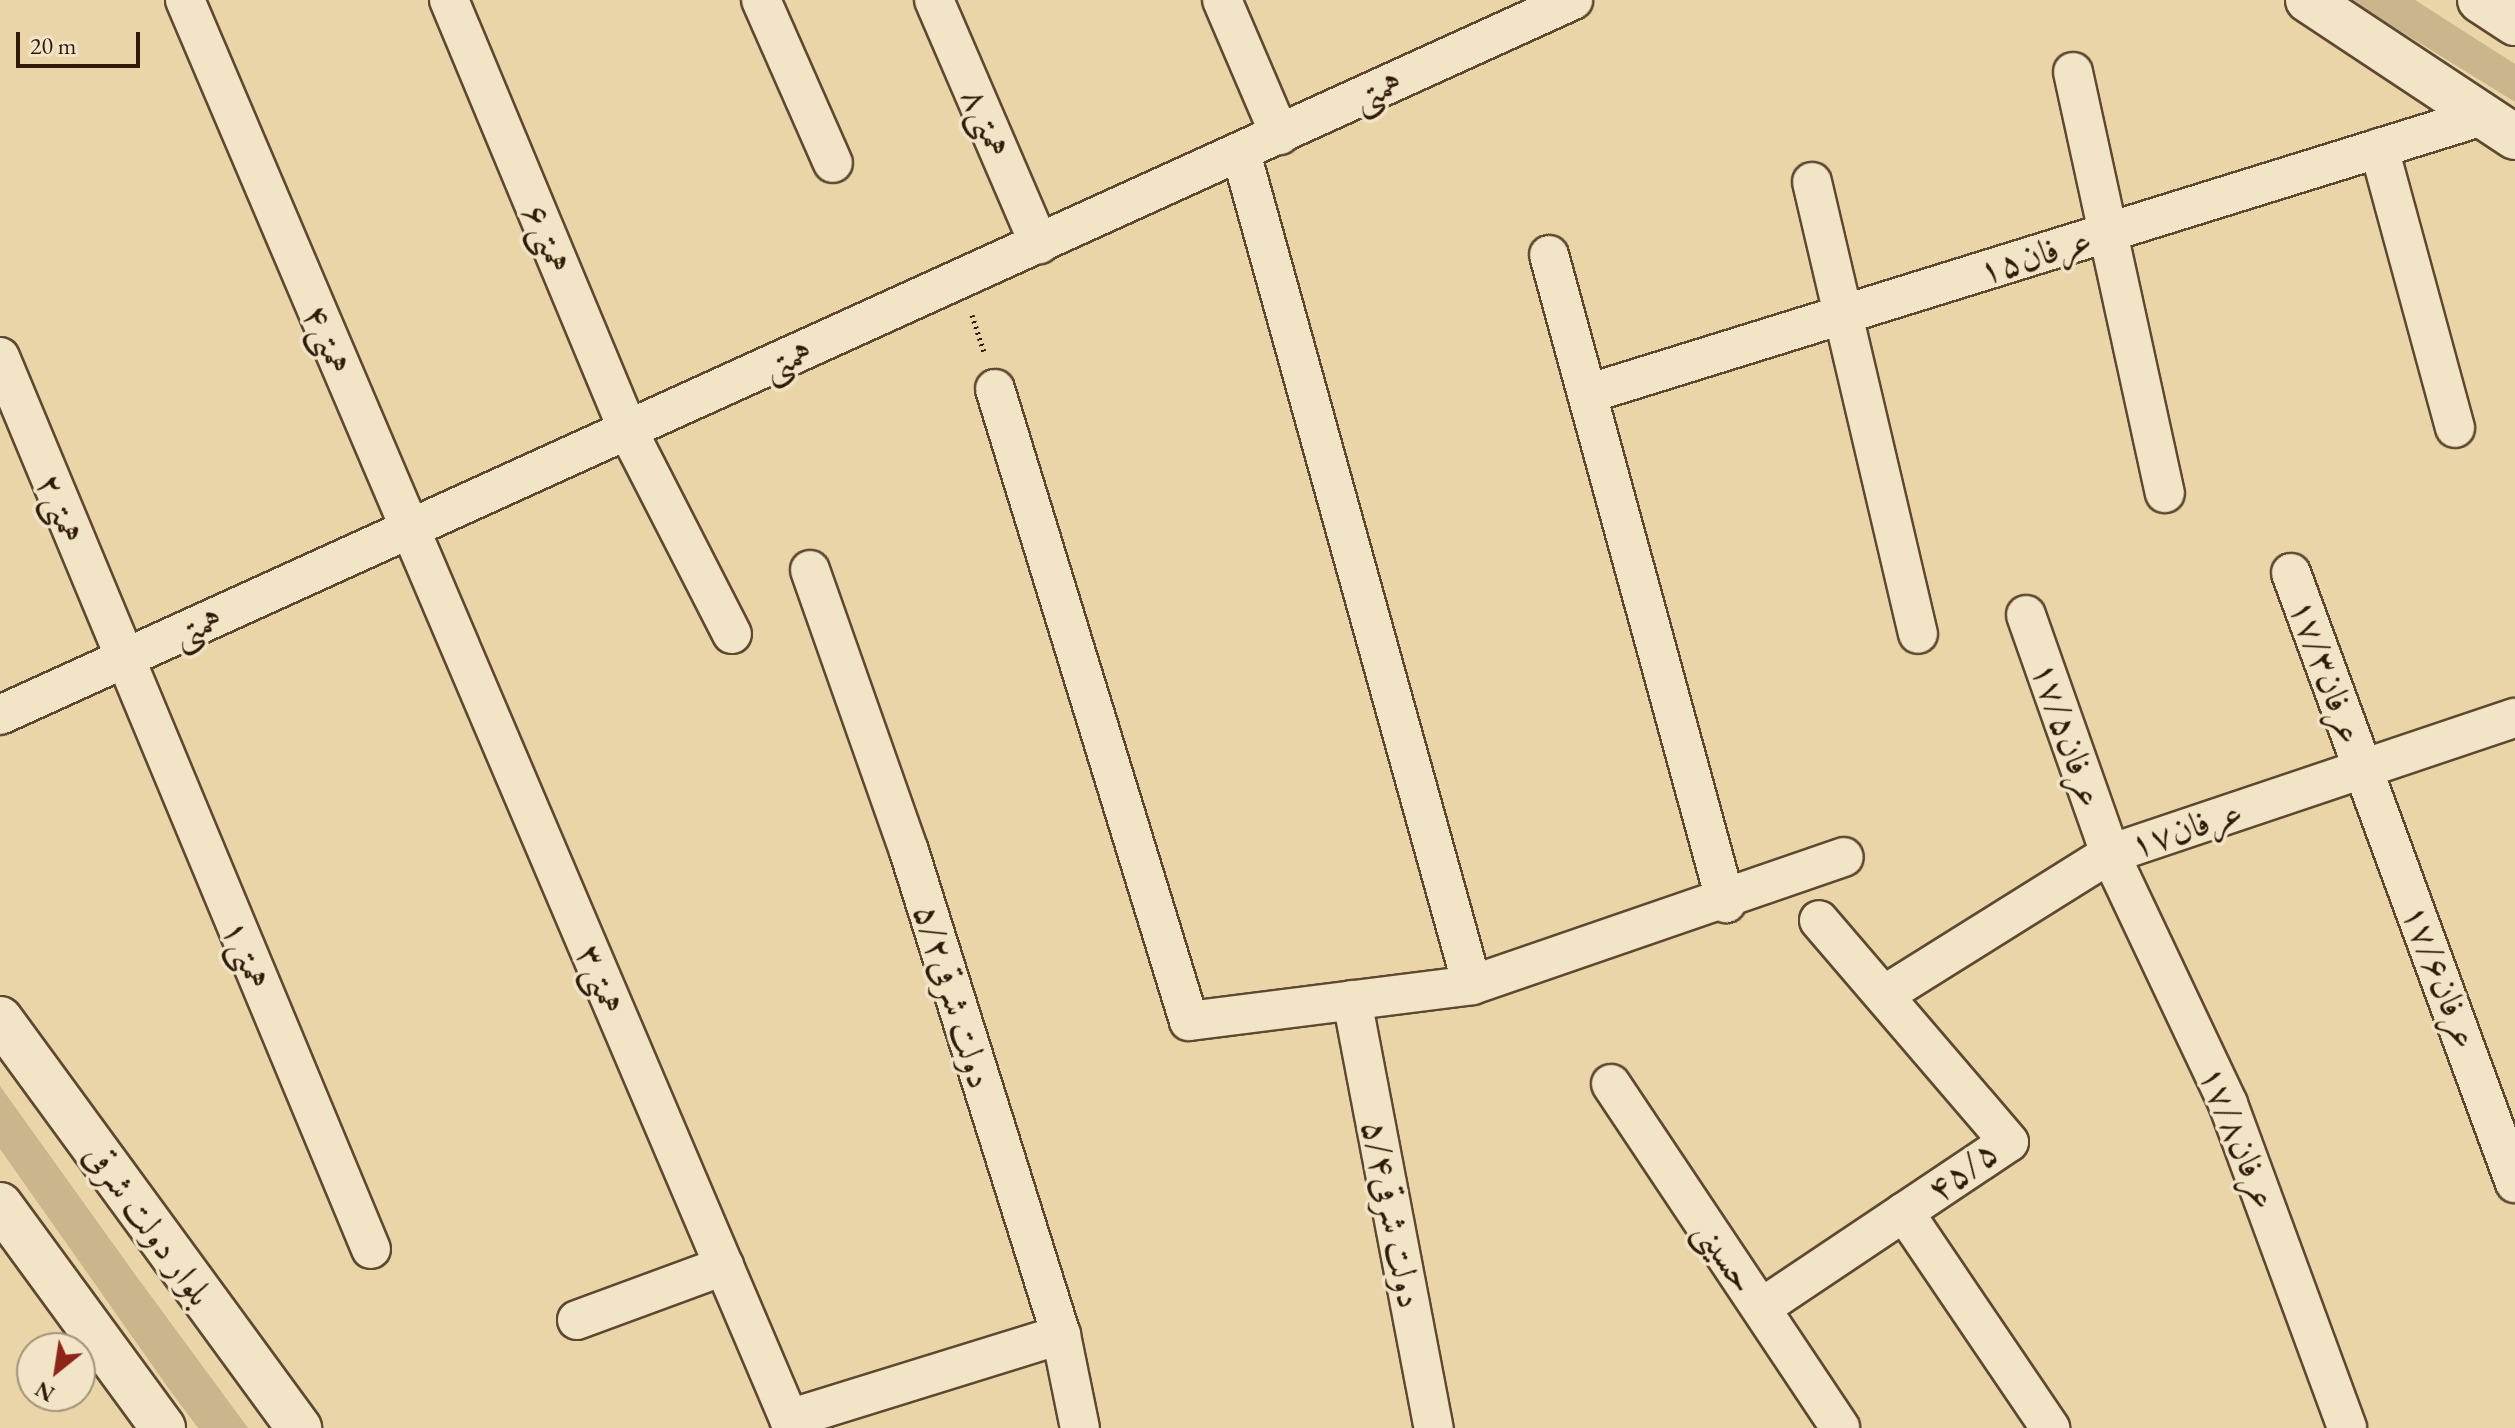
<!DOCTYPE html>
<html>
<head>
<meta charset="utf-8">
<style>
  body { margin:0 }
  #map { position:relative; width:2515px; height:1428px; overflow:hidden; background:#ead5a9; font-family:"EB Garamond",Amiri,serif }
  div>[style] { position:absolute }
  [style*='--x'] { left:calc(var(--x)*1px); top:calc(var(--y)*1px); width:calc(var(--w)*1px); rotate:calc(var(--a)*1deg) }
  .green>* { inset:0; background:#cab58d }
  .path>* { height:5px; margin-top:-2.5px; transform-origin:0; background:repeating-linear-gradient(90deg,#2f1a07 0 2px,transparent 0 6px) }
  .roads { filter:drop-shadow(2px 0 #5e4930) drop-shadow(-2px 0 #5e4930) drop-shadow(0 2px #5e4930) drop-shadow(0 -2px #5e4930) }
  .street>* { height:38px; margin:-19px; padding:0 19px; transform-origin:19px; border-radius:19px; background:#f1e4c7 }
  .secondary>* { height:44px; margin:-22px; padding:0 22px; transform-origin:22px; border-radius:22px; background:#f1e4c7 }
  span { translate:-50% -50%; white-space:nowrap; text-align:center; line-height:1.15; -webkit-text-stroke:7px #f1e4c7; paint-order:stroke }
  .street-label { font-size:36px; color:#2f1a07 }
  .north { position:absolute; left:16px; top:1332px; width:80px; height:80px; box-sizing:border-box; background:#f1e4c7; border:2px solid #a3937a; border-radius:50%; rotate:210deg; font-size:22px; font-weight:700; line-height:32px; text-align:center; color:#2f1a07 }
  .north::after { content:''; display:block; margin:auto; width:28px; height:36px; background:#8f2418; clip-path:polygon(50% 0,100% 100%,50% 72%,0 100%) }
  .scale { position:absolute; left:16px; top:32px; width:124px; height:36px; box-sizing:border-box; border:4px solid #2f1a07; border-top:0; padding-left:10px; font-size:24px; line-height:28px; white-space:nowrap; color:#2f1a07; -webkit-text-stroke:6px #f1e4c7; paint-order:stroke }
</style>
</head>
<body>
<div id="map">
  <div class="green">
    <i style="clip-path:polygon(2350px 0,2415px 0,2515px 64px,2515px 102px)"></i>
    <i style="clip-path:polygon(0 1086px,134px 1273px,248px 1428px,198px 1428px,169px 1389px,0 1149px)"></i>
  </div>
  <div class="path">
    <i style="--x:972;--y:315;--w:38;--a:72"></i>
  </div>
  <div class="roads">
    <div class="street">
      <i style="--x:185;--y:0;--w:1552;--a:66.94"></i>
      <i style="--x:449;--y:0;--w:467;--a:67.4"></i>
      <i style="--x:628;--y:431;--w:228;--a:62.9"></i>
      <i style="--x:761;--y:0;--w:178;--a:66.2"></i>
      <i style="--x:934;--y:0;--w:266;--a:66.7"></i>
      <i style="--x:1222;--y:0;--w:147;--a:66.8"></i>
      <i style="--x:2073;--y:72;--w:431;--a:77.7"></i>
      <i style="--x:2379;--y:148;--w:290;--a:74.8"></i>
      <i style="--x:1241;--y:153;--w:863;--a:74.48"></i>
      <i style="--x:1812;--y:182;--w:464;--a:76.8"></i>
      <i style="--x:1549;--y:255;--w:672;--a:74.72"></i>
      <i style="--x:0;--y:357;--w:966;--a:67.42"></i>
      <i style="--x:995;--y:389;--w:661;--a:72.94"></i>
      <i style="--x:1189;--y:1021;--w:285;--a:-7.2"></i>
      <i style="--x:1472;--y:985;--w:393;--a:-19"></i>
      <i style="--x:1587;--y:394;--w:938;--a:-17.24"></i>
      <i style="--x:810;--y:570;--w:298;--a:70.6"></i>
      <i style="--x:909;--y:851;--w:507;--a:72.57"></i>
      <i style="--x:1061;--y:1335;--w:95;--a:78.5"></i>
      <i style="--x:2291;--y:573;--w:650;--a:69.84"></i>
      <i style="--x:2026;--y:615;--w:253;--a:70.6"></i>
      <i style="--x:2110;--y:854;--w:276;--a:64.7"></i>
      <i style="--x:2228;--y:1104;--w:345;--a:69.8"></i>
      <i style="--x:0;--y:715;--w:1728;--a:-24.44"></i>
      <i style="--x:1884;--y:995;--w:266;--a:-32"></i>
      <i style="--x:2110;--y:854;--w:427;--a:-18.6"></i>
      <i style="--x:1352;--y:1000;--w:436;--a:79.2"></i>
      <i style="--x:1611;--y:1084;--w:413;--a:56.3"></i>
      <i style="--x:1904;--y:1212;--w:261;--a:55.9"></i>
      <i style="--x:1761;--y:1308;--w:298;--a:-33.8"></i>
      <i style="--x:2009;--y:1142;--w:292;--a:-130.6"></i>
      <i style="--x:577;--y:1320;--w:157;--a:-20.2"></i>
      <i style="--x:789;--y:1419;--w:285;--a:-17.2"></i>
    </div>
    <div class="secondary">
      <i style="--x:2308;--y:0;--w:248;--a:33.5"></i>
      <i style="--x:2480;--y:0;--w:42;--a:33.3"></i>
      <i style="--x:0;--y:1019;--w:507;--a:53.83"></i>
      <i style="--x:0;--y:1205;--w:276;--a:53.8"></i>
    </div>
  </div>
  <div class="street-label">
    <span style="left:1377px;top:90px;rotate:-25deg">همتی</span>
    <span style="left:987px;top:122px;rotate:67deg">همتی۸</span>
    <span style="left:548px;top:238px;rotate:67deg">۶همتی</span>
    <span style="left:2035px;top:255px;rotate:-17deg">۱۵عرفان</span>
    <span style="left:328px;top:339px;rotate:67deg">۴همتی</span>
    <span style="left:787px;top:359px;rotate:-24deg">همتی</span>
    <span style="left:61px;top:508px;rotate:68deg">۲همتی</span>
    <span style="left:197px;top:626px;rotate:-24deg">همتی</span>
    <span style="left:2327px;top:671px;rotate:70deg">۱۷/۳عرفان</span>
    <span style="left:2068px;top:734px;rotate:71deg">۱۷/۵عرفان</span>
    <span style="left:2186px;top:828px;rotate:-18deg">۱۷عرفان</span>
    <span style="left:247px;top:954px;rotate:67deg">۱همتی</span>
    <span style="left:2441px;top:976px;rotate:69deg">۱۷/۶عرفان</span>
    <span style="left:601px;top:979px;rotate:67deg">۳همتی</span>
    <span style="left:954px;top:996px;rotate:73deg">۵/۲دولت شرقی</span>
    <span style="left:2239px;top:1137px;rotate:68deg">۱۷/۸عرفان</span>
    <span style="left:1962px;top:1170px;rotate:-37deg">۴۵/۵</span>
    <span style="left:1393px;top:1214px;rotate:79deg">۵/۴دولت شرقی</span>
    <span style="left:149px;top:1224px;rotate:54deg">بلوار دولت شرقی</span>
    <span style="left:1726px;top:1256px;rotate:56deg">حسینی</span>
  </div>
  <div class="north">N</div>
  <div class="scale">20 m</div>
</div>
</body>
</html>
